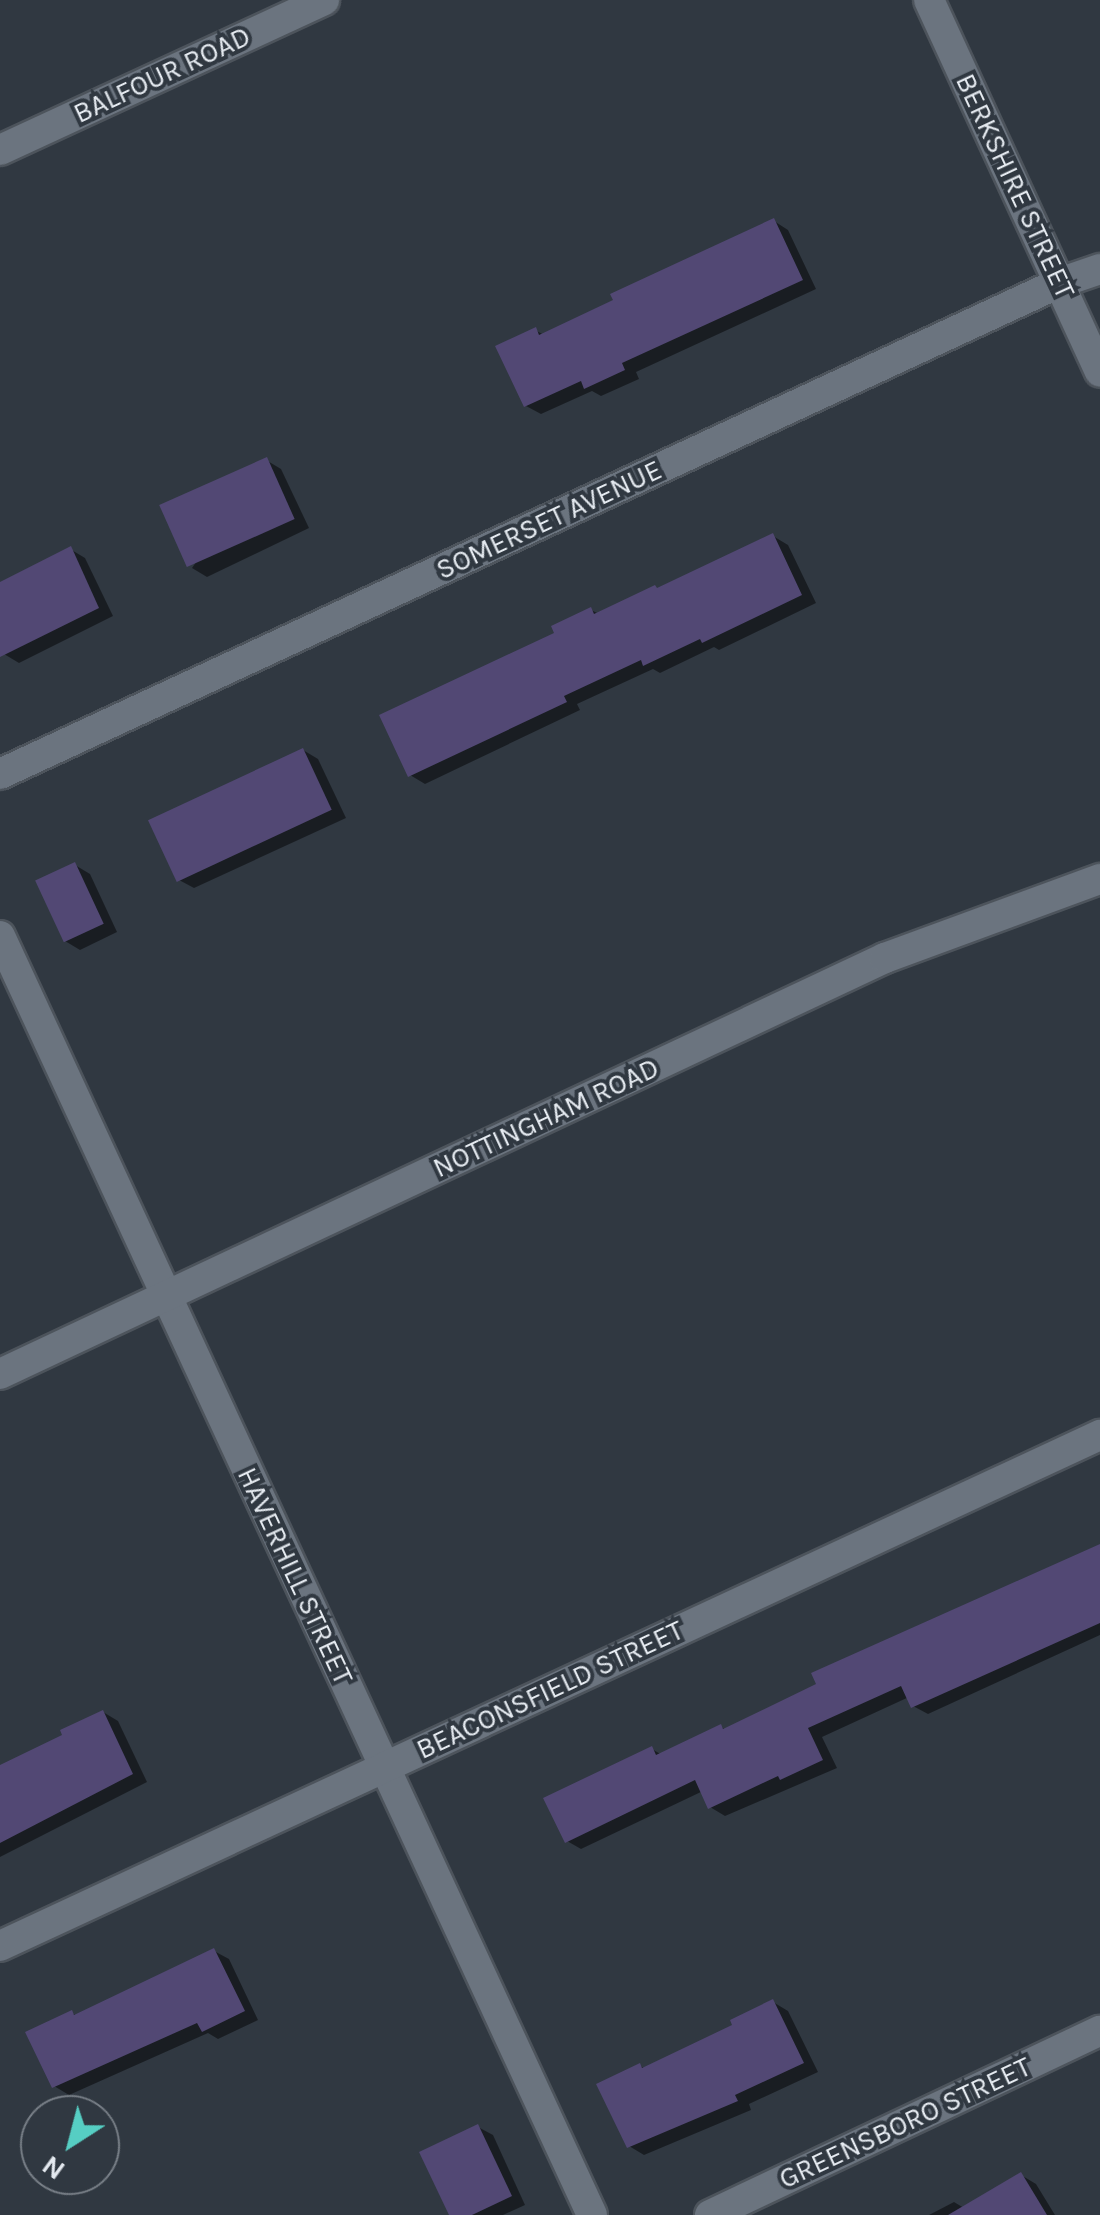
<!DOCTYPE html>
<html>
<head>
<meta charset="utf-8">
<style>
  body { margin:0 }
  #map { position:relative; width:1100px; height:2215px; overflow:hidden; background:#303841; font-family:Karla,sans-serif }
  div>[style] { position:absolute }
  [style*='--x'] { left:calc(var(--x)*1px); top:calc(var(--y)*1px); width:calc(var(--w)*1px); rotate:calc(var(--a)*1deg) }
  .shadow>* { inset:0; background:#0007 }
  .building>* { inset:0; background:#524874; transform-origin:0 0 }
  .roads { filter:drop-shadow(2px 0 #4d545c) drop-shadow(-2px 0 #4d545c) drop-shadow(0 2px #4d545c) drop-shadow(0 -2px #4d545c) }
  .minor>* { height:30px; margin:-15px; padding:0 15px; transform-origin:15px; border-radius:15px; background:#6b747f }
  span { translate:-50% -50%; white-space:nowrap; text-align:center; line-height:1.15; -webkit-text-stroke:8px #303841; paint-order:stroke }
  .street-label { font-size:28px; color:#e5eaf0 }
  .north { position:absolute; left:20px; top:2095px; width:100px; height:100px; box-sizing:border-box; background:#303841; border:2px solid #787f87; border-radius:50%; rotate:216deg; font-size:28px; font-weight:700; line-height:40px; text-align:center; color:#e5eaf0 }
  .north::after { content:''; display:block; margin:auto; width:35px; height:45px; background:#56cec3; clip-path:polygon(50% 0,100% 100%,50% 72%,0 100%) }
</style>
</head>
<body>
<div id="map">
  <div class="shadow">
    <i style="clip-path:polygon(774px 221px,788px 230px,816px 289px,636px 372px,639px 379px,601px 396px,592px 391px,541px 414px,526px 406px,535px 330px,544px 335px)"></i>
    <i style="clip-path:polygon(266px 460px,281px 469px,309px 528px,207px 577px,192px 568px)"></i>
    <i style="clip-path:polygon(773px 536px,788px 545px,816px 603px,719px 650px,714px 647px,660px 673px,653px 669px,577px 704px,580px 710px,425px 784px,410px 775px,557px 634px,591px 610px,599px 614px,659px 590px)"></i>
    <i style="clip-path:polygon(70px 549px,85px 558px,113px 616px,19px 663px,4px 654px,0 645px,0 584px)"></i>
    <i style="clip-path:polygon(303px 750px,318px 759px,346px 818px,194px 888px,179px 880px)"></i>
    <i style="clip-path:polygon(75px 865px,90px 874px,117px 932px,80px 950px,65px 941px)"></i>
    <i style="clip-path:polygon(1100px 1547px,1100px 1635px,928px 1714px,913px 1706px,909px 1697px,822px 1737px,837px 1768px,725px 1816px,710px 1807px,703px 1791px,581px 1849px,567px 1841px,652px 1749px,662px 1755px,721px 1727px,726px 1730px)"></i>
    <i style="clip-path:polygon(103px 1712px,118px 1721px,147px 1782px,0 1857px,0 1774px)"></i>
    <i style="clip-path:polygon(214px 1951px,229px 1959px,258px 2020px,218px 2039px,208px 2033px,69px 2095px,54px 2086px,71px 2013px,78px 2016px)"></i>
    <i style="clip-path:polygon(773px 2002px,788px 2011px,818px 2072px,749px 2104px,751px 2110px,644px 2155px,629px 2146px,640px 2066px,646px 2069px,736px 2026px)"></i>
    <i style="clip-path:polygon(478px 2127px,493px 2135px,525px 2205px,503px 2215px,452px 2215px)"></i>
    <i style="clip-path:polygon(1021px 2175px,1036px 2184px,1055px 2215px,929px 2215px,954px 2202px,964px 2208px)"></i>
  </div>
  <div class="building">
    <i style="clip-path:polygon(774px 218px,803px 280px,622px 363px,625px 370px,584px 389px,581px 381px,524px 407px,495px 346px,536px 327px,539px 335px,613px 300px,610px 294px)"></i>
    <i style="left:267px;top:457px;width:68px;height:118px;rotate:66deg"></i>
    <i style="clip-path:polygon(773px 533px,802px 595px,702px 643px,700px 639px,643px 666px,641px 660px,564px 696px,567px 702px,408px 777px,379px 715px,554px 633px,551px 626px,591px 607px,594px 614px,655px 585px,657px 588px)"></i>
    <i style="clip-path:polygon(71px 546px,99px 608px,0 657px,0 582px)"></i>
    <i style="left:303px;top:748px;width:68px;height:171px;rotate:65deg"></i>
    <i style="left:75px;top:862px;width:68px;height:44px;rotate:65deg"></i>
    <i style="clip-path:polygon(1100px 1544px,1100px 1623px,911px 1708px,901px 1686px,808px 1728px,823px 1760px,780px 1780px,778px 1776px,708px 1809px,695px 1780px,565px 1843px,543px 1798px,652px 1746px,656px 1755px,721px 1724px,723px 1729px,816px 1684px,811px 1673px)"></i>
    <i style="clip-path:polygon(103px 1710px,133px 1774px,0 1843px,0 1765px,62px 1735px,60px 1730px)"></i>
    <i style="clip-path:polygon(214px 1948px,245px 2011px,202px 2032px,197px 2023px,52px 2088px,25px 2032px,72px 2010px,74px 2015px)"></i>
    <i style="clip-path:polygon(773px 1999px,804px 2063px,735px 2095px,738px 2101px,627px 2148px,596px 2084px,640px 2063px,642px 2068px,732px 2025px,730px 2020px)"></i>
    <i style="clip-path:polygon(478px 2124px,512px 2196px,472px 2215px,449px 2215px,419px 2152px)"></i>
    <i style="clip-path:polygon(1021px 2172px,1047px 2215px,948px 2215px)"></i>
  </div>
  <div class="roads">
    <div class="minor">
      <i style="--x:929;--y:0;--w:409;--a:65.3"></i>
      <i style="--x:0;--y:150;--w:357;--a:-24.8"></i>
      <i style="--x:0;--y:774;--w:1167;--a:-24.87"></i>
      <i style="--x:1059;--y:283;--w:43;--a:-18.9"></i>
      <i style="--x:0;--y:936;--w:1409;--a:65.16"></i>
      <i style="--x:0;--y:1374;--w:978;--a:-25.18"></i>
      <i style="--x:885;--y:958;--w:229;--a:-20.2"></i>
      <i style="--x:0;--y:1946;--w:1213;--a:-24.92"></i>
      <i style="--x:710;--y:2215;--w:431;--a:-25.3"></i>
    </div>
  </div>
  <div class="street-label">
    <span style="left:162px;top:75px;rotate:-25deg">BALFOUR ROAD</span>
    <span style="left:1015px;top:186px;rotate:65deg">BERKSHIRE STREET</span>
    <span style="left:549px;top:520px;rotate:-25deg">SOMERSET AVENUE</span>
    <span style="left:546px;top:1118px;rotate:-25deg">NOTTINGHAM ROAD</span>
    <span style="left:295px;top:1576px;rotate:65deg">HAVERHILL STREET</span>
    <span style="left:550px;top:1690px;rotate:-25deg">BEACONSFIELD STREET</span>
    <span style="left:905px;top:2123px;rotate:-25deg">GREENSBORO STREET</span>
  </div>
  <div class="north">N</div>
</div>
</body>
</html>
